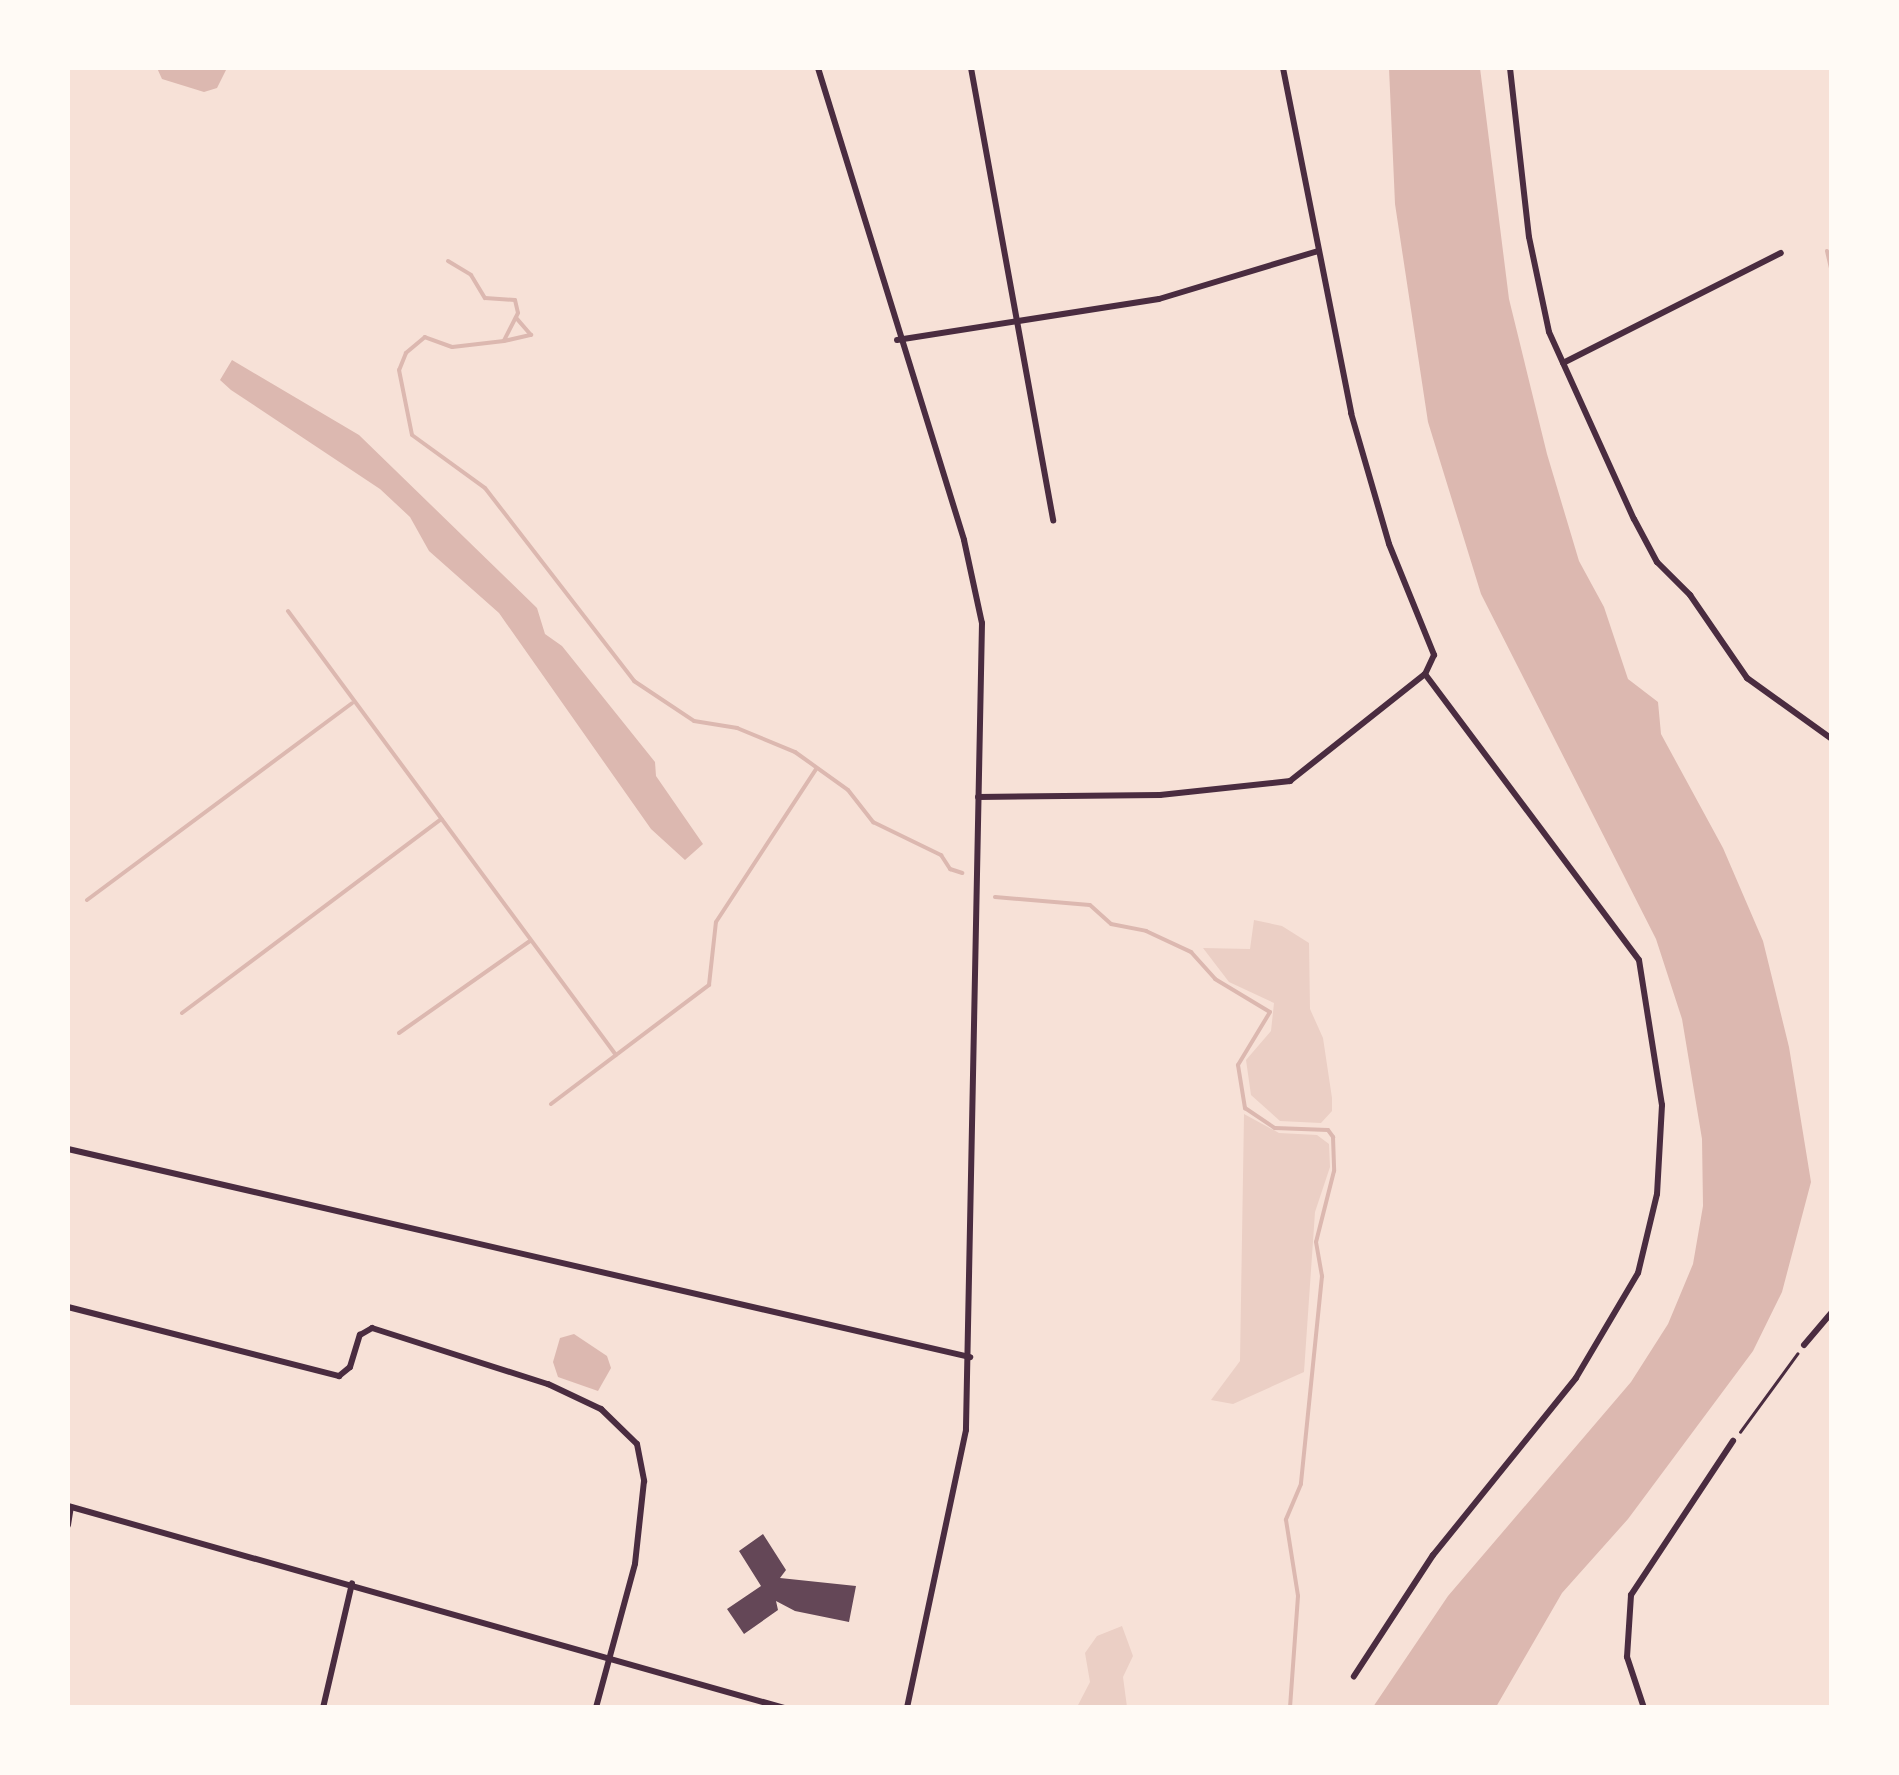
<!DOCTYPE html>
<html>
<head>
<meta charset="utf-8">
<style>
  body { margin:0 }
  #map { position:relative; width:1899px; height:1775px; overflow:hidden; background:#f7e1d7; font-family:Spectral,serif }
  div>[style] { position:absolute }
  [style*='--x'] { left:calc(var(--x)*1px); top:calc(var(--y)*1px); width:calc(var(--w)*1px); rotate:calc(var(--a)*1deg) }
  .green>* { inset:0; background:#ebcfc5 }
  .water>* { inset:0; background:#dcb8b0 }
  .stream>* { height:4px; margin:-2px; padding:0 2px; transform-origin:2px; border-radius:2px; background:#dcb8b0 }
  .building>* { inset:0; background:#644757 }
  .path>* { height:2.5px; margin:-1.25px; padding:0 1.25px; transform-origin:1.25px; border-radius:1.25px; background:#4a2c40 }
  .minor>* { height:6px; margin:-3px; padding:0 3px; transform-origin:3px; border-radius:3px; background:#4a2c40 }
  span { translate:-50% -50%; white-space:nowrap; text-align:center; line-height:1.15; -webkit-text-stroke:10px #fffaf5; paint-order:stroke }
  .frame { position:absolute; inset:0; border:70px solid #fffaf5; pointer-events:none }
</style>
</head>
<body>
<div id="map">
  <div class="green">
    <i style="clip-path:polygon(1254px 920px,1282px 926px,1309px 943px,1310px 1009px,1323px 1038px,1332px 1098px,1332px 1111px,1321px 1123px,1280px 1121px,1251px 1095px,1246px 1060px,1271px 1031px,1274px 1003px,1229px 982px,1203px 948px,1250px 949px)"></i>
    <i style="clip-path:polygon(1244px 1114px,1279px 1133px,1317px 1135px,1329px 1144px,1330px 1167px,1315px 1212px,1304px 1372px,1233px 1404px,1211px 1400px,1240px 1361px)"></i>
    <i style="clip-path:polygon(1122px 1626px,1133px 1656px,1123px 1677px,1127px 1707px,1077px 1707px,1090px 1682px,1085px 1653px,1097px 1636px)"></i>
  </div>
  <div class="water">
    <i style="clip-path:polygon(157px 68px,227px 68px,217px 88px,204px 92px,162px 79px)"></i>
    <i style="clip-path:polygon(1389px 68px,1480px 68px,1509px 299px,1547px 454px,1579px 561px,1604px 607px,1628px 679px,1658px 702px,1661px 734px,1723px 848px,1763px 941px,1789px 1047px,1811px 1182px,1782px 1292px,1753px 1351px,1628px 1519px,1562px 1593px,1496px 1707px,1373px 1707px,1448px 1596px,1631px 1382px,1668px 1324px,1693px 1264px,1703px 1206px,1702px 1139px,1682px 1019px,1656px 939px,1481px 594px,1428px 422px,1395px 204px)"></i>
    <i style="clip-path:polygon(232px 360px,359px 435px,537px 608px,545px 634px,562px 646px,655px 762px,656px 776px,703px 844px,685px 860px,651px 829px,499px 613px,429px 551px,410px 517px,380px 489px,231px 390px,220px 380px)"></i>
    <i style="clip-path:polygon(574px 1334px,607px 1356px,611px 1368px,598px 1391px,558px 1377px,553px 1362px,560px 1338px)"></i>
  </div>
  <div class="stream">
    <i style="--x:1827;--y:251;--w:23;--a:77"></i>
    <i style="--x:448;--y:261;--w:27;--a:31"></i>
    <i style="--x:471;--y:275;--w:27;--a:59"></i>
    <i style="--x:485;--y:298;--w:30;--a:4"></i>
    <i style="--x:515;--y:300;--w:13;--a:77"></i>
    <i style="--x:518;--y:313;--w:31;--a:117"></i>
    <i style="--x:504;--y:341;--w:52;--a:173.4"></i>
    <i style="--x:452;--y:347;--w:29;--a:-160"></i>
    <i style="--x:425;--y:337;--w:25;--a:140"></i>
    <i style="--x:406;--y:353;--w:18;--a:112"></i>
    <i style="--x:399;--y:370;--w:66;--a:78.7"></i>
    <i style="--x:412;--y:435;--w:90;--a:36"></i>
    <i style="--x:485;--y:488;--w:244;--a:52.3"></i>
    <i style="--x:634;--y:681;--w:72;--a:33.7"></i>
    <i style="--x:694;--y:721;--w:44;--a:9.2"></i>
    <i style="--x:737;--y:728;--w:63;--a:22.5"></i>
    <i style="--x:795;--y:752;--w:65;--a:35.6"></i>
    <i style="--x:848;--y:790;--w:41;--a:52"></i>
    <i style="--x:873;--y:822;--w:76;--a:25.9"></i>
    <i style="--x:941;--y:855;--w:17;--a:57"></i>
    <i style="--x:950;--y:869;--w:13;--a:18"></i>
    <i style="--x:504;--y:341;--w:28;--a:-13"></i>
    <i style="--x:531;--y:335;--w:23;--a:-131"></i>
    <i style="--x:288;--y:611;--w:552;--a:53.55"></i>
    <i style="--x:995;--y:897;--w:95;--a:4.8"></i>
    <i style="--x:1090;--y:905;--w:28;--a:42"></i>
    <i style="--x:1111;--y:924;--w:36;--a:11"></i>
    <i style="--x:1146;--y:931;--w:50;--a:25"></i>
    <i style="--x:1191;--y:952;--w:36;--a:48"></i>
    <i style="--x:1215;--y:979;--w:64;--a:31"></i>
    <i style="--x:1270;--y:1012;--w:62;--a:121.1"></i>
    <i style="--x:1238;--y:1065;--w:44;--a:80.8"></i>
    <i style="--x:1245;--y:1108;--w:36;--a:34"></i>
    <i style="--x:1275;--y:1128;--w:53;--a:2.2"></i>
    <i style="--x:1328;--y:1130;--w:9;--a:54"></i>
    <i style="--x:1333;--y:1137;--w:34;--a:88"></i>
    <i style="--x:1334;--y:1171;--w:73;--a:104.2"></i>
    <i style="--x:1316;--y:1242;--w:35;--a:80"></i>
    <i style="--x:1322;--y:1276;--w:209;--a:95.8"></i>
    <i style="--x:1301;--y:1484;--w:39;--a:113"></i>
    <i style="--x:1286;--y:1520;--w:77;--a:81"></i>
    <i style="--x:1298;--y:1596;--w:112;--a:94.1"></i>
    <i style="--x:87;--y:900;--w:330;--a:-36.6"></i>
    <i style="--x:182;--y:1013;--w:324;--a:-36.8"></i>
    <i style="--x:399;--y:1033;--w:160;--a:-35.1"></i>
    <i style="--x:551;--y:1104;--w:198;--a:-37"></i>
    <i style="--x:709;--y:985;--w:63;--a:-83.7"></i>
    <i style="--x:716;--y:922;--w:183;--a:-56.8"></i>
  </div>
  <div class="building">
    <i style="clip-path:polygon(763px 1534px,786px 1570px,780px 1578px,856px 1586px,849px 1622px,795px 1611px,776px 1601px,778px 1610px,744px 1634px,727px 1609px,761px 1586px,739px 1551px)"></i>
  </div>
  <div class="path">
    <i style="--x:1740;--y:1432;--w:97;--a:-53.8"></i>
  </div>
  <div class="minor">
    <i style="--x:818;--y:68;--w:494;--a:72.8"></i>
    <i style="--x:964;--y:540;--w:85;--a:77.8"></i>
    <i style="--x:982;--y:623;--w:807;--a:91.14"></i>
    <i style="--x:966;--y:1430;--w:284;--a:102"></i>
    <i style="--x:971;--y:68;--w:460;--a:79.7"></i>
    <i style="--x:1283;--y:68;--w:352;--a:78.8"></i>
    <i style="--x:1351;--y:413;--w:136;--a:73.8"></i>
    <i style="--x:1389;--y:544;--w:120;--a:67.9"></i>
    <i style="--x:1434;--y:655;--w:21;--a:115"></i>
    <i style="--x:1425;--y:674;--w:357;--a:53.2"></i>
    <i style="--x:1639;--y:960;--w:147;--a:81"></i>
    <i style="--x:1662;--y:1105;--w:89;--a:93.2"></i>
    <i style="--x:1657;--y:1194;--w:81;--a:103.5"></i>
    <i style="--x:1638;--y:1273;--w:122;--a:120.6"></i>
    <i style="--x:1576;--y:1378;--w:228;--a:128.9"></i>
    <i style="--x:1433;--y:1555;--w:145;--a:123.1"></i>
    <i style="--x:1510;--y:68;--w:170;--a:83.6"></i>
    <i style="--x:1529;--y:237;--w:97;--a:78.1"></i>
    <i style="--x:1549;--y:332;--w:205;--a:65.6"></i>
    <i style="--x:1634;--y:519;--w:49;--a:61.9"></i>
    <i style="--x:1657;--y:562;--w:47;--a:45"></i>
    <i style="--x:1690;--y:595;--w:101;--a:55.5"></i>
    <i style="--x:1747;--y:678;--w:105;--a:35.7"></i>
    <i style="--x:897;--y:340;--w:265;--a:-8.9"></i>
    <i style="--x:1159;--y:299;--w:166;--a:-16.8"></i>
    <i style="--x:1563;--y:363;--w:244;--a:-26.8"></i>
    <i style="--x:978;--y:797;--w:182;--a:-0.6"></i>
    <i style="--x:1160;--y:795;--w:131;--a:-6.1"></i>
    <i style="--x:1290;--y:781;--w:172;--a:-38.4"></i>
    <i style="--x:68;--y:1149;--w:926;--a:12.99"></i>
    <i style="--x:68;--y:1307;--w:280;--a:14.3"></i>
    <i style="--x:339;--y:1376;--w:14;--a:-39"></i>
    <i style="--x:350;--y:1367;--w:34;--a:-73"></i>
    <i style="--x:360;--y:1335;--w:14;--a:-30"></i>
    <i style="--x:372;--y:1328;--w:185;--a:17.7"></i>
    <i style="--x:548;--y:1384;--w:59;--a:25.3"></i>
    <i style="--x:601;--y:1409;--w:50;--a:44.2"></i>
    <i style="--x:637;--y:1444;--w:38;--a:79"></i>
    <i style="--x:644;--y:1481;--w:83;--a:96.2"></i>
    <i style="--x:635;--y:1564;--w:149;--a:105.2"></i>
    <i style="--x:1804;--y:1345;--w:43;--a:-49.7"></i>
    <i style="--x:68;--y:1506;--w:744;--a:15.75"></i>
    <i style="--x:68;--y:1525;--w:18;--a:-81"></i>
    <i style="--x:323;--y:1708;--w:128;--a:-76.9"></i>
    <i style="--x:1644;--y:1708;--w:54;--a:-108.4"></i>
    <i style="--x:1627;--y:1657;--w:62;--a:-86.3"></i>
    <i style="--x:1631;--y:1595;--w:185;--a:-56.5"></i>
  </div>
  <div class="frame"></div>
</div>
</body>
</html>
